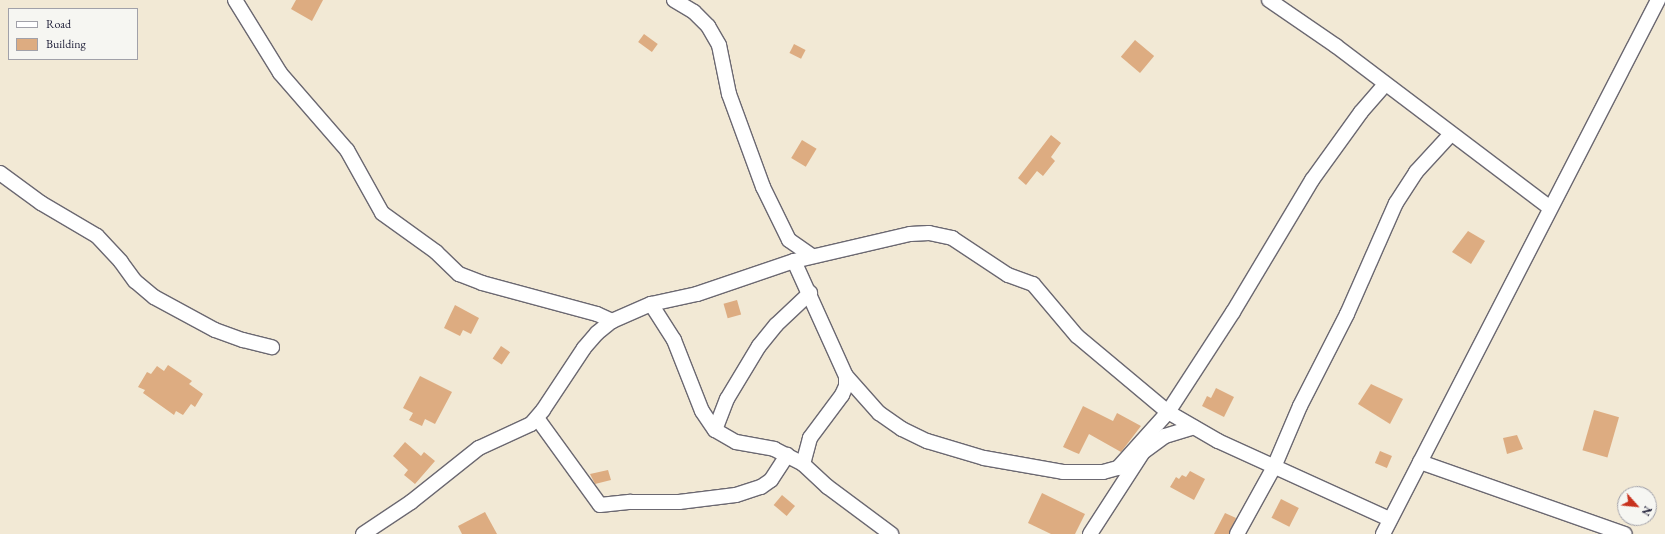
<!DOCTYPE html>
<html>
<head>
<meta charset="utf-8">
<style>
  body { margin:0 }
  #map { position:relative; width:1665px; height:534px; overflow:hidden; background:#f2e9d5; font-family:"EB Garamond",serif }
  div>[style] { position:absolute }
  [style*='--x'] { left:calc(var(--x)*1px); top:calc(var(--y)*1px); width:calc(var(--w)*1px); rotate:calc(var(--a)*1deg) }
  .building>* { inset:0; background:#ddac81; transform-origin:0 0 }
  .roads { filter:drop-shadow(1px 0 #6b6871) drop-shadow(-1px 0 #6b6871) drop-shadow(0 1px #6b6871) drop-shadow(0 -1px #6b6871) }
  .minor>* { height:14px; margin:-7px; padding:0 7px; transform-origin:7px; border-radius:7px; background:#fff }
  span { translate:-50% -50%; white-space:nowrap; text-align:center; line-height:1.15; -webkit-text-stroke:3px #f6f6f2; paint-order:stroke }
  .legend { position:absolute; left:8px; top:8px; width:130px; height:52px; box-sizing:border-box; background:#f6f6f2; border:1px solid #a1a1a9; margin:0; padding:5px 7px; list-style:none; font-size:12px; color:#22223b }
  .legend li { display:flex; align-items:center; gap:8px; height:20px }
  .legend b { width:20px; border:1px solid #a1a1a9 }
  .north { position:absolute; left:1617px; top:486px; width:40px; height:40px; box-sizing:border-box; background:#f6f6f2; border:1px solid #a1a1a9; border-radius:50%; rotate:117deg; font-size:11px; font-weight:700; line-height:16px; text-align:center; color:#22223b }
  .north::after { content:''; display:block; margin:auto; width:14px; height:18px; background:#c8321e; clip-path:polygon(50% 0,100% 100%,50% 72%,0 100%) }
</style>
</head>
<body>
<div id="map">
  <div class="building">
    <i style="clip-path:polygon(296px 0,323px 0,312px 21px,291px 9px)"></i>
    <i style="left:644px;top:34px;width:17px;height:10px;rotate:36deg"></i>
    <i style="left:1135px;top:40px;width:25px;height:22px;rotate:40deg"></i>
    <i style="left:794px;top:44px;width:13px;height:10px;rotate:27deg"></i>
    <i style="clip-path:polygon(1051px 135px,1061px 143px,1051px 157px,1055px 161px,1043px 176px,1037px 171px,1026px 185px,1018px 178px)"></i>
    <i style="left:802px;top:140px;width:17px;height:21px;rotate:31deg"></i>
    <i style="clip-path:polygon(1468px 231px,1485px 241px,1471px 264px,1452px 252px)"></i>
    <i style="left:737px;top:300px;width:15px;height:14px;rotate:74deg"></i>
    <i style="clip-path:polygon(455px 305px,479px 318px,471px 334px,463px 330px,460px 336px,444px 328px)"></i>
    <i style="left:501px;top:346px;width:11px;height:15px;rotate:34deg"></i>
    <i style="clip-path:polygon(168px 365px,192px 381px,189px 384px,203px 394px,195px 407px,191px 404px,183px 415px,176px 411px,174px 415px,143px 393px,145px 390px,138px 387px,147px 372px,151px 374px,157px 366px,164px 371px)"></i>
    <i style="clip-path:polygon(420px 376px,452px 392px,435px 424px,425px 419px,422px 426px,409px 420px,413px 413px,403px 408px)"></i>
    <i style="clip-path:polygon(1371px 384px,1403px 399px,1390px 424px,1358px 404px)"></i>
    <i style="clip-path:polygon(1216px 388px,1234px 397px,1224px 417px,1202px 406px,1207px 396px,1211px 398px)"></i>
    <i style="clip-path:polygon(1083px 406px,1113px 421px,1117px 413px,1141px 426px,1121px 452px,1089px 434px,1079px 454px,1074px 452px,1063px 447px)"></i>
    <i style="left:1594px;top:410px;width:26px;height:42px;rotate:16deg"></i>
    <i style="clip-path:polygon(1517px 435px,1523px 449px,1507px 454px,1503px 438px)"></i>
    <i style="clip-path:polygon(405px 442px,421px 456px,424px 452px,435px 461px,415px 484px,404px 475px,408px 470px,393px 456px)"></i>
    <i style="left:1380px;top:451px;width:13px;height:13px;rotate:23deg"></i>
    <i style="clip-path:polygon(608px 470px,611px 480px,595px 484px,590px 474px)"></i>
    <i style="clip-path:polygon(1190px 471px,1205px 479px,1194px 500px,1170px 487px,1176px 477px,1179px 479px,1182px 475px,1186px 477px)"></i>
    <i style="clip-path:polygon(1042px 493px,1085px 514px,1075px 534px,1051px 534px,1028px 523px)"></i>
    <i style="left:782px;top:495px;width:17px;height:13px;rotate:40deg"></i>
    <i style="left:1281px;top:499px;width:20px;height:21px;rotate:27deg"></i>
    <i style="clip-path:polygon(485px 512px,497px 534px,462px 534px,458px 526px)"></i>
    <i style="clip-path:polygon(1225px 513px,1236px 518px,1229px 534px,1214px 534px)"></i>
  </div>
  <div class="roads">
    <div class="minor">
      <i style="--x:235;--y:0;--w:86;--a:58.3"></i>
      <i style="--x:280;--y:73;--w:102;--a:49"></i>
      <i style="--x:347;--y:150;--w:72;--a:60.9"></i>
      <i style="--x:382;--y:213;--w:67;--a:35.8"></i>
      <i style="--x:436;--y:252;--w:32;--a:44"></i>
      <i style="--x:459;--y:274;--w:25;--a:21"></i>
      <i style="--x:482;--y:283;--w:119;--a:15.1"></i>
      <i style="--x:597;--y:314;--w:17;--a:25"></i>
      <i style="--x:674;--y:0;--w:23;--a:31"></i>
      <i style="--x:694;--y:12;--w:20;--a:45"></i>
      <i style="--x:708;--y:26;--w:22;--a:60"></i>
      <i style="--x:719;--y:45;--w:50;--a:78.5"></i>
      <i style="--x:729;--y:94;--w:99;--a:69.9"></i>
      <i style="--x:763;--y:187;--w:59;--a:63.9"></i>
      <i style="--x:789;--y:240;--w:28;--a:35"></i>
      <i style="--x:1269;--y:0;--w:81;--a:34.5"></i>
      <i style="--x:1336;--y:46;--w:268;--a:37.1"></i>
      <i style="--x:0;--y:173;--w:51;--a:36.2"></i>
      <i style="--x:41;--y:203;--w:65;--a:30.5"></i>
      <i style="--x:97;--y:236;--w:35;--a:47"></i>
      <i style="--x:121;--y:262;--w:24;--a:54"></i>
      <i style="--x:135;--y:281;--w:25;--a:40"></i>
      <i style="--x:154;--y:297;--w:69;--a:28.4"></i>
      <i style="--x:215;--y:330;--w:30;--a:20"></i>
      <i style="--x:243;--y:340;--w:30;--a:14"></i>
      <i style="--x:794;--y:261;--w:126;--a:65.7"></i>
      <i style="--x:846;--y:376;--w:50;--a:48.3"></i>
      <i style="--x:879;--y:413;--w:28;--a:35"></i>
      <i style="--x:902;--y:429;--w:28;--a:26"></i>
      <i style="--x:927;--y:441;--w:59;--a:16.6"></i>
      <i style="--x:984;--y:458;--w:80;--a:10"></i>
      <i style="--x:1063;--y:472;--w:40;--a:0"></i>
      <i style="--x:1103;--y:472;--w:16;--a:-15"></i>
      <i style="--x:1118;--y:468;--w:75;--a:-48.2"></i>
      <i style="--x:1168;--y:412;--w:119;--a:-57"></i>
      <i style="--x:1233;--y:312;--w:154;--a:-59.1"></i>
      <i style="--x:1312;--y:180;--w:84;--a:-54.2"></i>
      <i style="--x:1361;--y:112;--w:37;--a:-49"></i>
      <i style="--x:651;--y:304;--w:43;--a:57.4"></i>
      <i style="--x:674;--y:340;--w:76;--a:68.5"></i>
      <i style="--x:702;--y:411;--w:23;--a:56"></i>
      <i style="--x:715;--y:430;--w:24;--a:30"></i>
      <i style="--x:736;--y:442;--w:39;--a:10"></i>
      <i style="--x:774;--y:449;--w:33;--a:27"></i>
      <i style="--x:846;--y:376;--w:10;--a:90"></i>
      <i style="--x:846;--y:386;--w:10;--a:114"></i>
      <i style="--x:842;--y:395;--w:54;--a:126.7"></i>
      <i style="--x:810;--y:438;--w:27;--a:105"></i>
      <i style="--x:803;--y:464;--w:34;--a:43"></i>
      <i style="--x:828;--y:487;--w:79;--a:36.7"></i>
      <i style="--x:537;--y:418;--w:107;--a:54.1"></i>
      <i style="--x:600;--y:505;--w:31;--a:-6"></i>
      <i style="--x:631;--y:502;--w:48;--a:0"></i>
      <i style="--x:679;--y:502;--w:57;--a:-7"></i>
      <i style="--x:736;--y:495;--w:26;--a:-18"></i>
      <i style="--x:761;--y:487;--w:12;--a:-35"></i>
      <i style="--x:771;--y:480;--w:30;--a:-57"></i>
      <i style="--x:715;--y:430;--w:33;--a:-69"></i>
      <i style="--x:727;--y:399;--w:62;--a:-58.9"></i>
      <i style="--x:759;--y:346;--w:27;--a:-51"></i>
      <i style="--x:776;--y:325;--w:47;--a:-43.3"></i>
      <i style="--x:1420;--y:462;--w:217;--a:19.4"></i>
      <i style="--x:363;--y:534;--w:58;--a:-33.7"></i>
      <i style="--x:411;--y:502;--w:87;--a:-38.5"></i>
      <i style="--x:479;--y:448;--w:57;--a:-24.8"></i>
      <i style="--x:531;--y:424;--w:18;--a:-49"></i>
      <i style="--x:543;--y:410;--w:74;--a:-56.5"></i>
      <i style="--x:584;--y:348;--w:20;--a:-49"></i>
      <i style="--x:597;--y:333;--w:19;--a:-39"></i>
      <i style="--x:612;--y:321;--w:43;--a:-23.6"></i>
      <i style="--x:651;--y:304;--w:47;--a:-12.3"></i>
      <i style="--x:697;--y:294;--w:102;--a:-18.8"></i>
      <i style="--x:794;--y:261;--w:119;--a:-13.1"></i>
      <i style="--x:910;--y:234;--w:19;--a:-3"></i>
      <i style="--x:929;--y:233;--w:24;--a:12"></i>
      <i style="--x:952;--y:238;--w:67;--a:33.5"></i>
      <i style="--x:1008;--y:275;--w:27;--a:20"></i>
      <i style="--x:1033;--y:284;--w:68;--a:49.8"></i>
      <i style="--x:1077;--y:336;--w:119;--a:39.9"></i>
      <i style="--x:1168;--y:412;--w:58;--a:30.1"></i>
      <i style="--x:1218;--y:441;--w:188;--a:24.5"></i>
      <i style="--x:1090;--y:534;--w:98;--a:-57.1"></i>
      <i style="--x:1143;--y:452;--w:27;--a:-36"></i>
      <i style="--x:1165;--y:436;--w:30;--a:-17"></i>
      <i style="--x:1237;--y:534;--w:77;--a:-61.1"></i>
      <i style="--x:1274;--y:467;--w:66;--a:-66.9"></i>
      <i style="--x:1300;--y:406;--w:103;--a:-62.9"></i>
      <i style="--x:1347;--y:314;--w:121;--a:-66.2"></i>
      <i style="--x:1396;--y:203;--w:37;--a:-57"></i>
      <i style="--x:1416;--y:172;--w:52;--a:-47.4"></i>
      <i style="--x:1383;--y:534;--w:601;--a:-62.75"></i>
    </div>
  </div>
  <ul class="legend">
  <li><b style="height:5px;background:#fff"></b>Road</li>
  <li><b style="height:11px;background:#ddac81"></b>Building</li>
  </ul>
  <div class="north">N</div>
</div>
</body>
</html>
